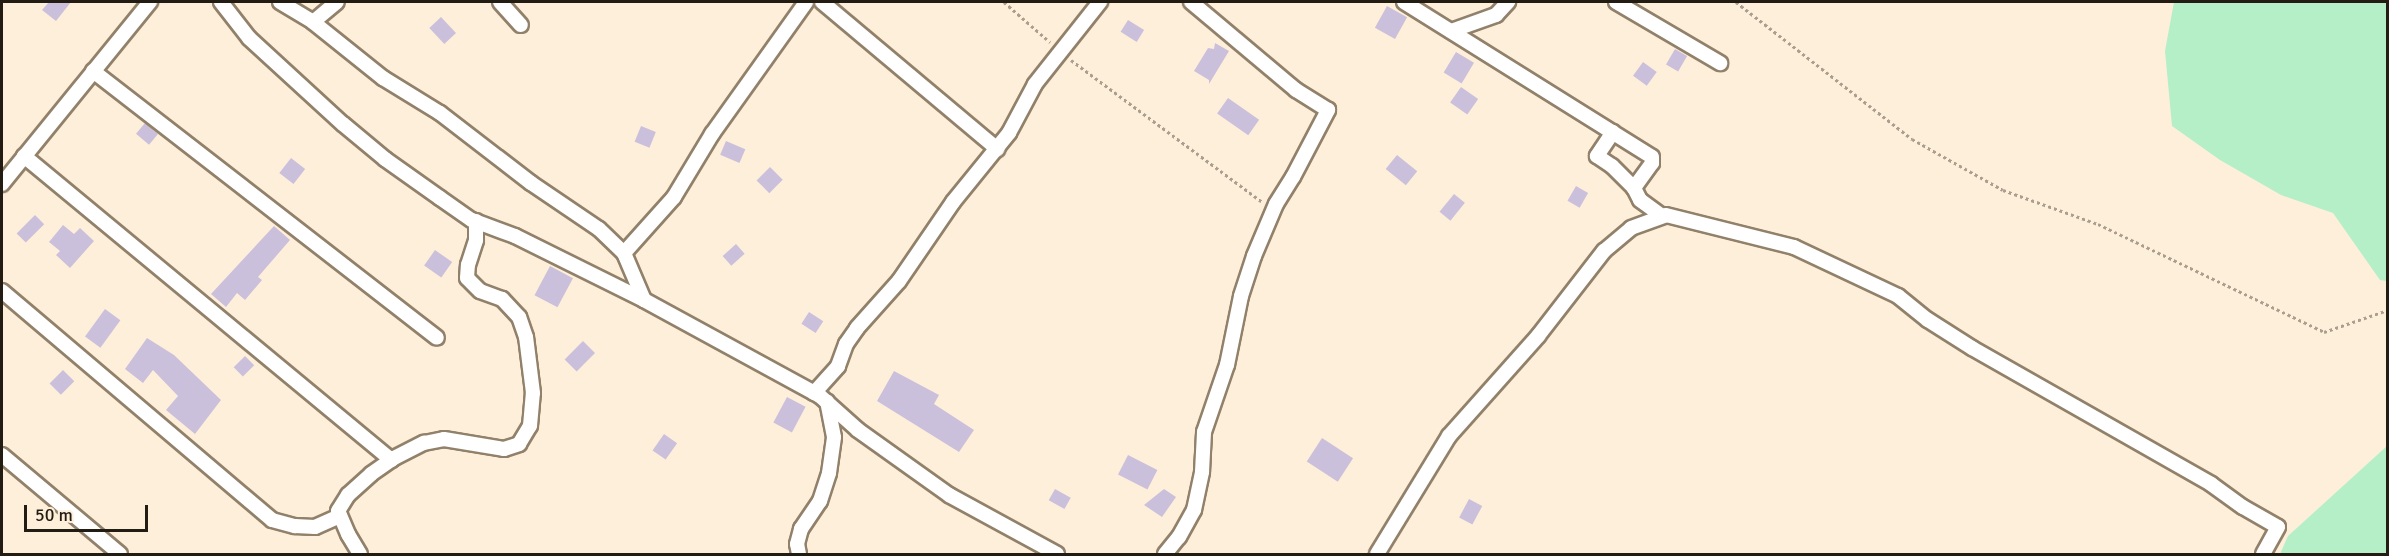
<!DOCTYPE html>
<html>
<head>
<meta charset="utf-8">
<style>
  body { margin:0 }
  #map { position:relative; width:2389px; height:556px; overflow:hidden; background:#feefda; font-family:Signika,sans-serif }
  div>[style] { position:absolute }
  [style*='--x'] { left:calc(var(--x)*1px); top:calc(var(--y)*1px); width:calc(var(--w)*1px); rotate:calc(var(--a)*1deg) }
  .green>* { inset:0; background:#b4efc7 }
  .building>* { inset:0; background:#cbc0db; transform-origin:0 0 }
  .path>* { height:3px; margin-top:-1.5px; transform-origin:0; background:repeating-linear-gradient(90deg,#aa9e8e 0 3px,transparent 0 6px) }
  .roads { filter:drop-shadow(2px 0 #92816a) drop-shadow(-2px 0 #92816a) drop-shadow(0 2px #92816a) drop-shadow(0 -2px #92816a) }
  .street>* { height:14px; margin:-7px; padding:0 7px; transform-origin:7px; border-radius:7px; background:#fff }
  span { translate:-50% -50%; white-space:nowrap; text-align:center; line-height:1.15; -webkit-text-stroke:5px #feefda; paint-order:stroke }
  .frame { position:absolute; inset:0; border:3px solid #231c13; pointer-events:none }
  .scale { position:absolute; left:24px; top:505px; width:124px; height:27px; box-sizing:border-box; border:3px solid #231c13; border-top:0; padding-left:8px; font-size:18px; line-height:21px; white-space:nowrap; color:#231c13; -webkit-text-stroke:4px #feefda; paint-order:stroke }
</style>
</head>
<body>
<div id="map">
  <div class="green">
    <i style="clip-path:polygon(2174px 2px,2387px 2px,2387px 281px,2380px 280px,2333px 213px,2281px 195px,2220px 160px,2172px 126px,2165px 51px)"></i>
    <i style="clip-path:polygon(2387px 446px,2387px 554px,2280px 554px,2288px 536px)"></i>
  </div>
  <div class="building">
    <i style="clip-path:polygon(49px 2px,71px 2px,56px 21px,42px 10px)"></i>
    <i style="left:1387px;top:6px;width:23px;height:25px;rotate:29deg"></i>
    <i style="left:441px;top:17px;width:22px;height:16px;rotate:47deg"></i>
    <i style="left:1128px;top:20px;width:19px;height:14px;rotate:32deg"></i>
    <i style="clip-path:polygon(1215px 43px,1229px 51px,1209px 84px,1209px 80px,1194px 71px,1208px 48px,1214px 49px)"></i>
    <i style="left:1675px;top:49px;width:14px;height:18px;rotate:30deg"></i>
    <i style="left:1456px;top:52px;width:21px;height:24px;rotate:31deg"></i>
    <i style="left:1643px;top:62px;width:17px;height:17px;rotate:36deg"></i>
    <i style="left:1461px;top:87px;width:21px;height:19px;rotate:35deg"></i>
    <i style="left:1228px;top:98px;width:38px;height:19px;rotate:35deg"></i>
    <i style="left:145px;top:123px;width:17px;height:14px;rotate:40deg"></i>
    <i style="left:641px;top:126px;width:16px;height:17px;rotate:22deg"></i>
    <i style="left:726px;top:141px;width:21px;height:15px;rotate:23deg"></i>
    <i style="left:1397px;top:155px;width:26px;height:18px;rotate:39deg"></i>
    <i style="left:291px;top:158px;width:18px;height:19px;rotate:38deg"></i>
    <i style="left:770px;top:167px;width:18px;height:19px;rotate:45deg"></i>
    <i style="left:1576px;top:186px;width:14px;height:17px;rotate:30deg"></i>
    <i style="left:1454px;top:194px;width:14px;height:23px;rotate:39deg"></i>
    <i style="left:35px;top:215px;width:13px;height:26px;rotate:45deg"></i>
    <i style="clip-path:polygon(63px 225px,74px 234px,80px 228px,94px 241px,70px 268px,56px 255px,60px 251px,49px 242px)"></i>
    <i style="clip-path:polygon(274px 226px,290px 240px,258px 277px,262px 280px,245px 300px,237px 293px,226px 307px,211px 294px)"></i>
    <i style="left:736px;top:244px;width:13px;height:18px;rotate:48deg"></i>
    <i style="left:435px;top:250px;width:21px;height:19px;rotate:35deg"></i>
    <i style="left:550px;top:266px;width:26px;height:33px;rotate:28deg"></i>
    <i style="left:105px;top:309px;width:19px;height:34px;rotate:36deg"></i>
    <i style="left:809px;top:312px;width:17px;height:14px;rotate:33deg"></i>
    <i style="clip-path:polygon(147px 338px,174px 355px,221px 400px,195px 434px,166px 410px,178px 396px,153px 370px,143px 383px,125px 369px)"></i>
    <i style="left:583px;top:341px;width:17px;height:26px;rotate:45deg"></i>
    <i style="left:245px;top:356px;width:13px;height:16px;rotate:45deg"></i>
    <i style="left:63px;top:370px;width:16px;height:19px;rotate:45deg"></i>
    <i style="clip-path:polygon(894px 371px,939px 395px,934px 404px,974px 430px,959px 452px,877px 401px)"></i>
    <i style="left:787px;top:397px;width:21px;height:29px;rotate:28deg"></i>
    <i style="left:664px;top:434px;width:16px;height:20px;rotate:35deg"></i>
    <i style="left:1322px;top:438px;width:37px;height:28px;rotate:33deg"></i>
    <i style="left:1128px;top:455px;width:33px;height:22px;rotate:27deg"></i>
    <i style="left:1055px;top:489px;width:18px;height:13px;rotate:29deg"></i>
    <i style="clip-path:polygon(1164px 489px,1176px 497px,1162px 517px,1144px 505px)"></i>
    <i style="left:1469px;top:499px;width:15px;height:21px;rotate:28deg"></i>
  </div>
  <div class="path">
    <i style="--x:1004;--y:2;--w:61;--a:41"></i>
    <i style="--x:1736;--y:2;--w:223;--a:37.9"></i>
    <i style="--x:1912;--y:139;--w:104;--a:29.3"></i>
    <i style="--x:2003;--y:190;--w:101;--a:19.7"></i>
    <i style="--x:2098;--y:224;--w:250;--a:25.5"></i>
    <i style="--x:2324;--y:332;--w:68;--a:-19"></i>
    <i style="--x:1071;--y:60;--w:237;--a:36.6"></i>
  </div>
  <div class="roads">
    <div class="street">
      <i style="--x:221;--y:2;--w:46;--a:52.1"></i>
      <i style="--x:249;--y:38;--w:127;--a:42.5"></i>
      <i style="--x:343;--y:124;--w:55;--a:39.8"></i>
      <i style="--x:385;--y:159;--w:67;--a:35.3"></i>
      <i style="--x:440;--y:198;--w:39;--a:35"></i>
      <i style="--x:472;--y:220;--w:46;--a:20.4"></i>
      <i style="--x:515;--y:236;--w:144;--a:26.4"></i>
      <i style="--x:280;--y:2;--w:39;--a:31"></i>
      <i style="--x:313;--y:22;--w:90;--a:38.7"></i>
      <i style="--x:383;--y:78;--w:67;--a:31.6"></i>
      <i style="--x:440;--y:113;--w:115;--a:37.6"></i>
      <i style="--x:531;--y:183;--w:82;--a:34.1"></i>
      <i style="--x:599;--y:229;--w:35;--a:44"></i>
      <i style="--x:624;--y:253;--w:51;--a:66.9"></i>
      <i style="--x:644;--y:300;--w:200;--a:28.6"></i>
      <i style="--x:820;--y:396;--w:51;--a:41.8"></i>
      <i style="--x:858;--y:430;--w:112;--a:35.5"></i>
      <i style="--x:949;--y:495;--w:123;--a:28.6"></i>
      <i style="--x:500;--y:2;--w:31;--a:48"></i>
      <i style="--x:822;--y:2;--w:229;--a:40"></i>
      <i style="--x:1404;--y:2;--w:292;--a:32"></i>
      <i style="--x:1652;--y:157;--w:6;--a:90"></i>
      <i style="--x:1652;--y:163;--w:31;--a:126"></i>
      <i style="--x:1634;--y:188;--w:13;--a:63"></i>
      <i style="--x:1640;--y:200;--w:27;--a:36"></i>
      <i style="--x:1616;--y:2;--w:121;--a:30.4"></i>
      <i style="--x:313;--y:22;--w:31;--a:-40"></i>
      <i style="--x:1451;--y:31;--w:48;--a:-19.6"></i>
      <i style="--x:1496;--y:15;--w:18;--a:-47"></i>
      <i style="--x:93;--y:71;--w:435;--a:37.8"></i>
      <i style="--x:1613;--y:132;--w:29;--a:124"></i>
      <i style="--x:1597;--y:156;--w:18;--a:34"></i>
      <i style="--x:1612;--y:166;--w:31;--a:45"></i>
      <i style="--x:24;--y:156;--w:477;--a:39.6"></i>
      <i style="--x:2;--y:184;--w:235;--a:-50.9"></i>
      <i style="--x:624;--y:253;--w:75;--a:-48.2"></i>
      <i style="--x:674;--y:197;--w:74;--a:-58.9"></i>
      <i style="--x:712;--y:134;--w:162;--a:-54.5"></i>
      <i style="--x:2;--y:291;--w:354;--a:40.3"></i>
      <i style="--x:272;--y:520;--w:24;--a:15"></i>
      <i style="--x:295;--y:526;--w:20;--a:3"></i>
      <i style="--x:315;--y:527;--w:27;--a:-24"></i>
      <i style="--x:814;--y:393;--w:36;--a:-48"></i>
      <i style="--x:838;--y:366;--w:23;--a:-70"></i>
      <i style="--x:846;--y:344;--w:19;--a:-55"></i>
      <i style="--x:857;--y:328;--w:63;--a:-48.2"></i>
      <i style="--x:899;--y:281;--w:96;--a:-55.6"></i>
      <i style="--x:953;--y:202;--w:89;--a:-50.9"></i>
      <i style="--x:1009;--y:133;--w:55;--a:-62"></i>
      <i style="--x:1035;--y:84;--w:105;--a:-51.6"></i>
      <i style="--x:2;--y:455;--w:154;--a:40"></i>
      <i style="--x:360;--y:554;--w:23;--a:-121"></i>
      <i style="--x:348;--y:534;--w:25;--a:-113"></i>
      <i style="--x:338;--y:511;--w:19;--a:-58"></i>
      <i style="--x:348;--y:495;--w:31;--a:-42"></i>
      <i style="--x:371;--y:474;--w:28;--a:-35"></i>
      <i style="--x:394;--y:458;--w:34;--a:-27"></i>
      <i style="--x:424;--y:443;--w:20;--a:-11"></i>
      <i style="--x:444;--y:439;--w:61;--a:9.5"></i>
      <i style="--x:504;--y:449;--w:16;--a:-18"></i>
      <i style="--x:519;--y:444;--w:21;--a:-59"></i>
      <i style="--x:530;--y:426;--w:33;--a:-85"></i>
      <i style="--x:533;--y:393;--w:56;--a:-97.1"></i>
      <i style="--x:526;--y:337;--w:21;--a:-109"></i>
      <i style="--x:519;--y:317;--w:25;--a:-133"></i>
      <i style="--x:502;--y:299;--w:23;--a:-160"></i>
      <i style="--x:480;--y:291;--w:18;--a:-135"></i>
      <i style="--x:467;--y:278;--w:13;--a:-86"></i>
      <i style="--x:468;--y:265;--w:26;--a:-72"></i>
      <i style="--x:476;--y:240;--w:19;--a:-90"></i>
      <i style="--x:799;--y:554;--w:10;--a:-101"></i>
      <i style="--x:797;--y:544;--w:16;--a:-75"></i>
      <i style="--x:801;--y:529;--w:34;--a:-56"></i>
      <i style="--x:820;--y:501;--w:29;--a:-72"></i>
      <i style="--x:829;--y:473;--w:36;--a:-82"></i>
      <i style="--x:834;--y:437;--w:36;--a:-101"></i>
      <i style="--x:1165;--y:554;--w:22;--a:-51"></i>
      <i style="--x:1179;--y:537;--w:31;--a:-61"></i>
      <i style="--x:1194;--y:510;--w:39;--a:-78"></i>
      <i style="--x:1202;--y:472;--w:40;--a:-87.1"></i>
      <i style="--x:1204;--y:432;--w:71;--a:-71.1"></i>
      <i style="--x:1227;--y:365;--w:70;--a:-78.5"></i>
      <i style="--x:1241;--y:296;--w:42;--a:-72"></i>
      <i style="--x:1254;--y:256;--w:56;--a:-67.1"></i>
      <i style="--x:1276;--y:204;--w:32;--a:-58"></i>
      <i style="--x:1293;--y:177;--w:76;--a:-62.4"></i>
      <i style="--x:1328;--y:110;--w:38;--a:-148"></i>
      <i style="--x:1296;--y:90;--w:137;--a:-140"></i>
      <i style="--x:1377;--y:554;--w:138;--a:-58.6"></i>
      <i style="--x:1449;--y:436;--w:134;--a:-48.3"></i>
      <i style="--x:1538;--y:336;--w:108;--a:-52.2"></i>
      <i style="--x:1604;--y:251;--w:35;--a:-40"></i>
      <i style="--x:1631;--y:228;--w:37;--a:-20"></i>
      <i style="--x:1666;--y:215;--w:132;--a:14"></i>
      <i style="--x:1794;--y:247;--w:115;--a:25.2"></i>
      <i style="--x:1898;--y:296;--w:38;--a:39"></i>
      <i style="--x:1928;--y:320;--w:52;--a:32.5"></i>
      <i style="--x:1972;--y:348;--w:275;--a:29.6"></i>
      <i style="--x:2211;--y:484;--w:39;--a:36"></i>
      <i style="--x:2243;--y:507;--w:40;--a:29.7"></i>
      <i style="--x:2278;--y:527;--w:31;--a:119"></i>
    </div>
  </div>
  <div class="frame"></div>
  <div class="scale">50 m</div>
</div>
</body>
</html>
